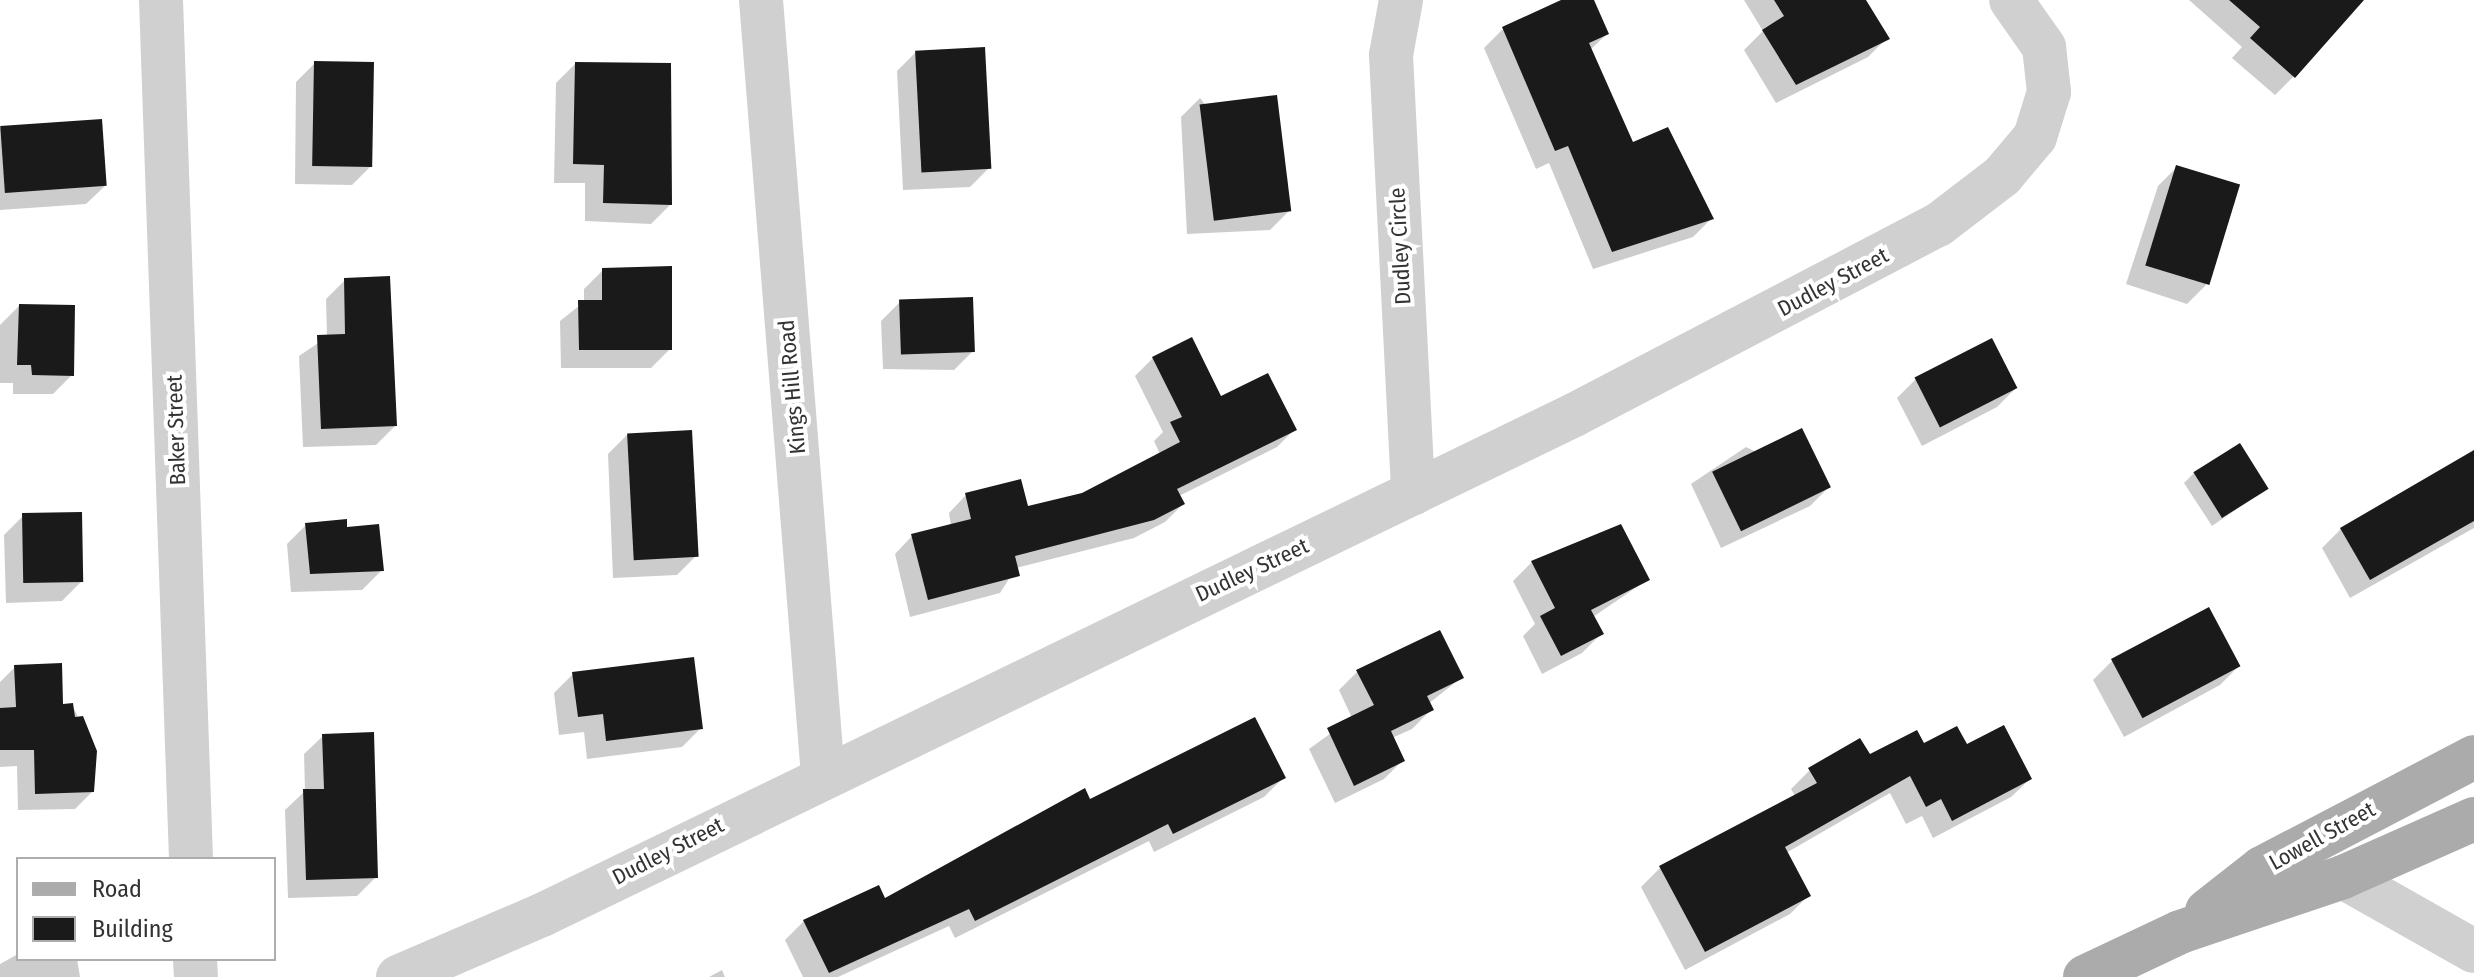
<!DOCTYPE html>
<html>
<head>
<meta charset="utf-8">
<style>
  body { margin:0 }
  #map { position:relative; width:2474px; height:977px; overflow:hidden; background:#fff; font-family:"Fira Sans Condensed",sans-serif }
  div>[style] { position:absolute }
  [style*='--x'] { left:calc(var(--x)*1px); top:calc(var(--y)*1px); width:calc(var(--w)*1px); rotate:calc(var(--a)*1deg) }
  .shadow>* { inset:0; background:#0003 }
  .building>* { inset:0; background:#1a1a1a; transform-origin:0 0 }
  .minor>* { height:44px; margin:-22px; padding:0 22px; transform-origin:22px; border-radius:22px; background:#d0d0d0 }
  .major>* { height:44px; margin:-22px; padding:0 22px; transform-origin:22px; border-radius:22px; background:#ababab }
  span { translate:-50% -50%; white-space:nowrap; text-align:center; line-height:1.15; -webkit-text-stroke:8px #fff; paint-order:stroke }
  .street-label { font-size:22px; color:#333 }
  .legend { position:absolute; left:16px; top:857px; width:260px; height:104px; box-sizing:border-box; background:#fff; border:2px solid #adadad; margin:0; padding:10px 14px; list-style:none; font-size:24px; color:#333 }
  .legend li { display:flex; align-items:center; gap:16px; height:40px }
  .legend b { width:40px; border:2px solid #adadad }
</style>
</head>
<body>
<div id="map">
  <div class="shadow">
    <i style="clip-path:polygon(1566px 0,1592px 0,1607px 34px,1590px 50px,1632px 144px,1712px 218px,1693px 237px,1593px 269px,1549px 163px,1536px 169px,1484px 48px,1503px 29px)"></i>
    <i style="clip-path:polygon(1744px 0,1864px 0,1887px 38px,1868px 57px,1776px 103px,1744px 50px,1763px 31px)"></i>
    <i style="clip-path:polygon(2189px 0,2329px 0,2294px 76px,2275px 95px,2232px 58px,2242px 47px)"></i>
    <i style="clip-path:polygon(916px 52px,989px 168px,970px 187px,903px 190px,897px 71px)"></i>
    <i style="clip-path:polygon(315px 63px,371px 166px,352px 185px,295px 184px,296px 82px)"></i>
    <i style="clip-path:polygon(575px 64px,670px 205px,651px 224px,585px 221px,585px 183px,554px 183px,556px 83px)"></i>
    <i style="clip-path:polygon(1200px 98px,1289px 211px,1270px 230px,1187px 234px,1181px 117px)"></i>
    <i style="clip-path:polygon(0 128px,105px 186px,86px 204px,0 210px)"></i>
    <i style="clip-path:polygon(2177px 167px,2206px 285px,2187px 304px,2126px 284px,2158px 186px)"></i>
    <i style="clip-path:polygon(603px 270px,670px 349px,651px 368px,561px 368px,560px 321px,584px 302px,584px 289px)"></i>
    <i style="clip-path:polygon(345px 280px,395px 426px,376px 445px,303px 447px,299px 356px,327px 337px,326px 299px)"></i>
    <i style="clip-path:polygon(900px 302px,973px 351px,954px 370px,883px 369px,881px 321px)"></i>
    <i style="clip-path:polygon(19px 306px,72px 375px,53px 394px,13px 394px,13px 383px,0 383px,0 325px)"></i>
    <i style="clip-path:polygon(1153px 358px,1220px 399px,1294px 430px,1277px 447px,1179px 496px,1183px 504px,1165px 522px,1134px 538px,1016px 568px,1000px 593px,910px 617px,895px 554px,912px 536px,951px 526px,949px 513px,966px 495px,1026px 509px,1082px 495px,1160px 454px,1154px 441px,1163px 432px,1135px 376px)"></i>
    <i style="clip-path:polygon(1916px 379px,2016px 388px,1997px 407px,1922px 446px,1897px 398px)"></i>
    <i style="clip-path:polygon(627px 435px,696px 556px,677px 575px,613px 578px,608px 454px)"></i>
    <i style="clip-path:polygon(1746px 447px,1829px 487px,1810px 506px,1721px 548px,1691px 484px)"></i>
    <i style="clip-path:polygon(2474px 468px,2474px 528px,2350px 598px,2322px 548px,2341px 529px)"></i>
    <i style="clip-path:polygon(2194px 473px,2266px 489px,2212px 526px,2184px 483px)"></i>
    <i style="clip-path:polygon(23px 516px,81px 582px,62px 601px,6px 603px,4px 535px)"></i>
    <i style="clip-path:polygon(306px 525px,345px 529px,381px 571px,362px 590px,291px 592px,287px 544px)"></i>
    <i style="clip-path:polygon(1532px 562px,1647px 580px,1593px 617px,1601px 634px,1582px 653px,1542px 674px,1523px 636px,1535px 624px,1513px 581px)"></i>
    <i style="clip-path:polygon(2112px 661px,2239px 666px,2220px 685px,2124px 737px,2093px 680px)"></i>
    <i style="clip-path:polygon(15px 667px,61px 706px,72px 705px,95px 751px,93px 791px,75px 809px,18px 810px,17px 766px,0 767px,0 682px)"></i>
    <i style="clip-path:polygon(1358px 671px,1461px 678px,1428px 704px,1431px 710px,1412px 729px,1392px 738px,1403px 760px,1384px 779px,1335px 803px,1309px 749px,1352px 718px,1339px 690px)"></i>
    <i style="clip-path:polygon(573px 674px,701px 728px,682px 747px,587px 759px,584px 732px,559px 735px,554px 693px)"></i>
    <i style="clip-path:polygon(323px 736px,376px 877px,357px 896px,288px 898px,285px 810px,305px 791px,304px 754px)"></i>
    <i style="clip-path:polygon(1923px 746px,1966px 746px,2030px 779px,2011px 797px,1933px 838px,1922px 816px,1906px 824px,1890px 793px,1786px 853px,1808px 896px,1790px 914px,1685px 970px,1641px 887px,1660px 868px,1795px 796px,1791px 789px,1810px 770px)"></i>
    <i style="clip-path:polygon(1283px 778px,1264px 797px,1154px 852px,1149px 841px,955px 938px,949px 926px,838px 977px,803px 977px,785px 940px,804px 921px,884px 900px,1089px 802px)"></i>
    <i style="clip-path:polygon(18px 954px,77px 959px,80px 977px,0 977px,0 964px)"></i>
    <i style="clip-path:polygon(722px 970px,725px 977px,709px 977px)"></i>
  </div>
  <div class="building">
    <i style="clip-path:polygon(1561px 0,1594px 0,1609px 34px,1589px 43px,1633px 142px,1668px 127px,1714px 219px,1612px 252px,1568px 146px,1555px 151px,1502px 27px)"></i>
    <i style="clip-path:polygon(1774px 0,1866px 0,1890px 39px,1796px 85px,1762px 30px,1784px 16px)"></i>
    <i style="clip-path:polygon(2229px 0,2364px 0,2295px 78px,2250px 38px,2260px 27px)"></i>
    <i style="left:985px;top:47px;width:122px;height:70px;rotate:87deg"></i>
    <i style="left:314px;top:61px;width:60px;height:105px;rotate:1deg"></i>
    <i style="clip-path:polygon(575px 62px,671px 63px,672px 205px,603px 203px,604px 165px,573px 164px)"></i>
    <i style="left:1277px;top:95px;width:117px;height:78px;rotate:83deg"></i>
    <i style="left:102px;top:119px;width:67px;height:102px;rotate:86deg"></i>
    <i style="left:2176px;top:165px;width:67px;height:105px;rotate:17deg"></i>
    <i style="clip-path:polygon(672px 266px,672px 350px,579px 350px,578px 300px,602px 300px,602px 268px)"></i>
    <i style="clip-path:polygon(390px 276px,397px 426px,321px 429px,317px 335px,345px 334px,344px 278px)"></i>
    <i style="left:973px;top:297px;width:55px;height:74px;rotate:88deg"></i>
    <i style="clip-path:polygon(19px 304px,75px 305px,74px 376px,32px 375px,31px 365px,17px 365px)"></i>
    <i style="clip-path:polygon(1192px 337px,1221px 396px,1268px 373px,1297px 430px,1177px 489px,1185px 504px,1154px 520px,1015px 556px,1020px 576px,928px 600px,911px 534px,971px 519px,965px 493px,1021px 479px,1028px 506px,1082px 493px,1180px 442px,1170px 422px,1182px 417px,1152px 357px)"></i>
    <i style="left:1992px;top:338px;width:56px;height:87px;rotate:63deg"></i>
    <i style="left:1802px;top:428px;width:66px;height:100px;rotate:64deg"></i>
    <i style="left:692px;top:430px;width:127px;height:65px;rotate:87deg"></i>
    <i style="left:2240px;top:443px;width:54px;height:55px;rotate:58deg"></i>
    <i style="clip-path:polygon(2474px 450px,2474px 521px,2370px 580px,2340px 528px)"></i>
    <i style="left:82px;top:512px;width:70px;height:60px;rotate:89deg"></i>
    <i style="clip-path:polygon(347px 519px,347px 527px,379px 524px,384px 571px,310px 574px,305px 523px)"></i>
    <i style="clip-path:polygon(1621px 524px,1650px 580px,1591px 610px,1604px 634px,1561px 656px,1540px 616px,1555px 608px,1531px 561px)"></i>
    <i style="left:2209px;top:607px;width:67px;height:111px;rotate:62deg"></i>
    <i style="clip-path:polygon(1440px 630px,1464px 678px,1427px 696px,1434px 710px,1391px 731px,1405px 761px,1354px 786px,1327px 728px,1374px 705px,1356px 670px)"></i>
    <i style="clip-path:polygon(694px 657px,703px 729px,606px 741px,603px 714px,578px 717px,572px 672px)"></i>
    <i style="clip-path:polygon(62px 663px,63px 704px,73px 703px,75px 717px,83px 716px,97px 751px,94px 792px,35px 794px,34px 750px,0 750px,0 708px,16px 707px,14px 665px)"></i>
    <i style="clip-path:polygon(1255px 717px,1286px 778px,1173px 834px,1168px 824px,975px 921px,969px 909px,829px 973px,803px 920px,879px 885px,885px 898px,1085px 788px,1090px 799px)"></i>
    <i style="clip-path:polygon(2004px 725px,2032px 779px,1952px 821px,1941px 799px,1926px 807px,1910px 776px,1785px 847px,1811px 896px,1705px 952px,1659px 866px,1817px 783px,1808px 768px,1860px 738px,1870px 754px,1917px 730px,1924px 743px,1957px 726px,1967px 744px)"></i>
    <i style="clip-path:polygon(374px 732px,378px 878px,306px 880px,303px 789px,324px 789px,322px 734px)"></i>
  </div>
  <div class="minor">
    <i style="--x:161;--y:0;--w:860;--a:88"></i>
    <i style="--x:761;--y:0;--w:777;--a:85.43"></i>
    <i style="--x:1401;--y:0;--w:56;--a:100.3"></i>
    <i style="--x:1391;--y:55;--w:439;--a:87.1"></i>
    <i style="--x:2343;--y:877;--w:150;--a:29.5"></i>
    <i style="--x:195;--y:959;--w:18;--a:87"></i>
    <i style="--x:398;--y:977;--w:157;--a:-23.3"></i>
    <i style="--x:542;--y:915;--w:1147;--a:-25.85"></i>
    <i style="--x:1574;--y:415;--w:411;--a:-27.6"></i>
    <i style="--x:1938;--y:225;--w:81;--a:-37.4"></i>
    <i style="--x:2002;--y:176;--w:51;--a:-49.8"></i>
    <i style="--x:2035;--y:137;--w:47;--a:-72.7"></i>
    <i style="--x:2049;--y:92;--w:45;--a:-96.3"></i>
    <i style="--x:2044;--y:47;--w:57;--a:-125.1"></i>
  </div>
  <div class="major">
    <i style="--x:2207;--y:911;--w:70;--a:-38"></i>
    <i style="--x:2262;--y:868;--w:239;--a:-27.6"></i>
    <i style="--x:2085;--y:977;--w:105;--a:-25.3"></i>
    <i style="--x:2180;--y:932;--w:172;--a:-18.6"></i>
    <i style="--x:2343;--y:877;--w:143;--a:-23.9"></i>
  </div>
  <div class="street-label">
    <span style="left:1400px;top:246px;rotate:-93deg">Dudley Circle</span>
    <span style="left:1833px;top:282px;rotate:-28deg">Dudley Street</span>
    <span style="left:792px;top:387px;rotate:-95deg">Kings Hill Road</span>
    <span style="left:176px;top:430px;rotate:-92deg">Baker Street</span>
    <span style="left:1252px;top:570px;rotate:-25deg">Dudley Street</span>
    <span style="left:2322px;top:836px;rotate:-29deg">Lowell Street</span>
    <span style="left:668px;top:851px;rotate:-27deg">Dudley Street</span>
  </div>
  <ul class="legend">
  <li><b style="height:10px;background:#ababab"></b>Road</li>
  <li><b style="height:22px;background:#1a1a1a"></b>Building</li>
  </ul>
</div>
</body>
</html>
